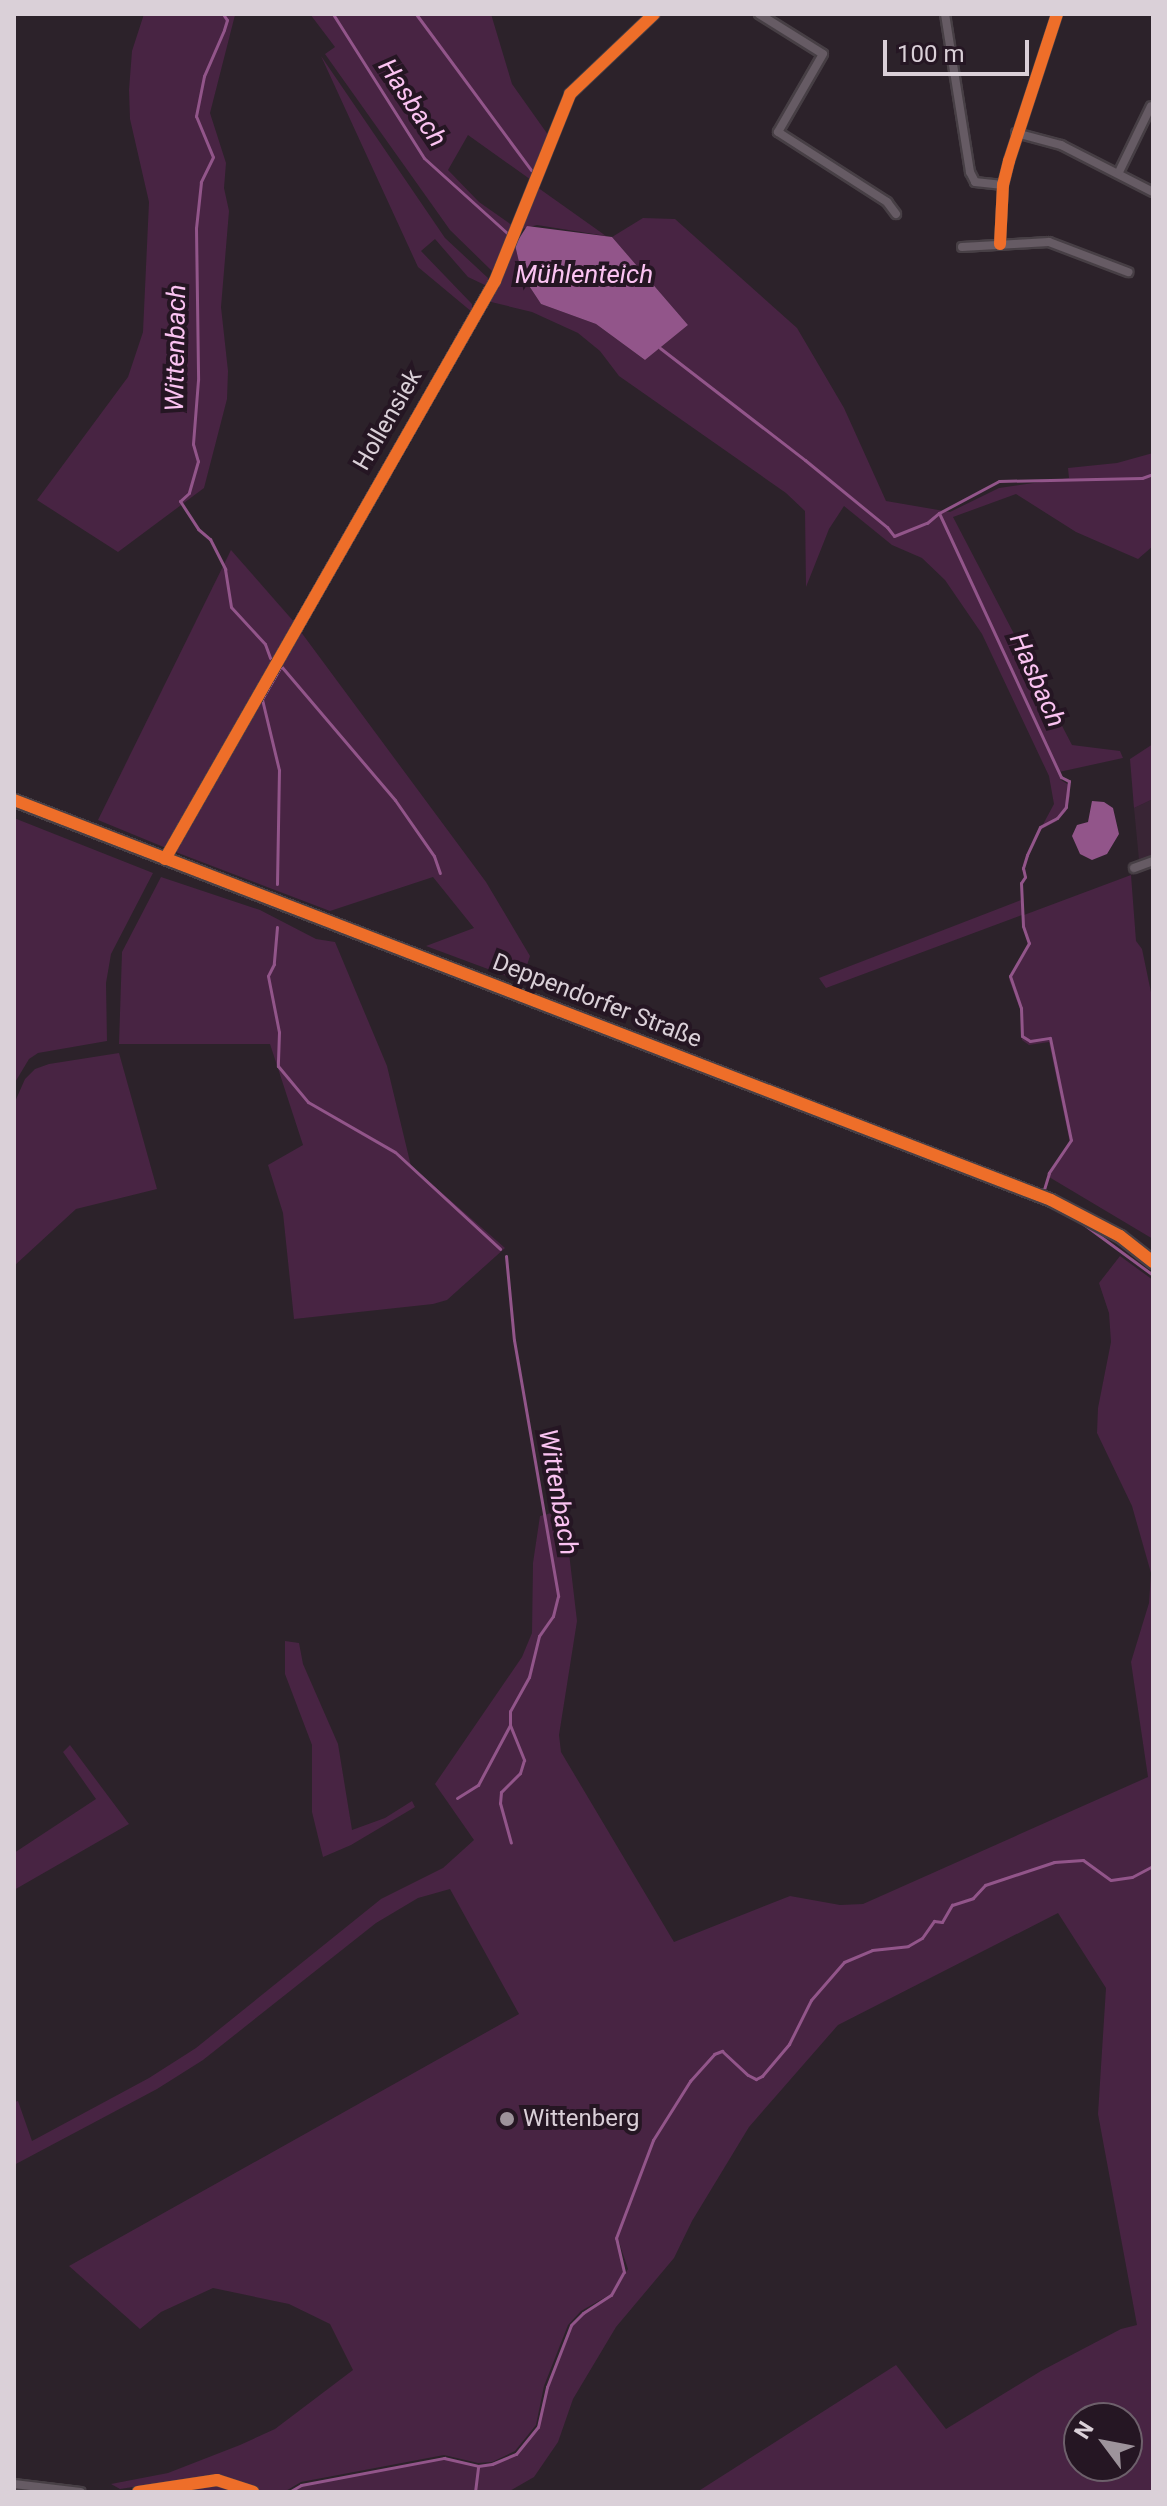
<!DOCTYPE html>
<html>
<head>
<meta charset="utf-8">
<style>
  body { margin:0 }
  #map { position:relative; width:1167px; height:2506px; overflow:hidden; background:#2c222a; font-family:Roboto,sans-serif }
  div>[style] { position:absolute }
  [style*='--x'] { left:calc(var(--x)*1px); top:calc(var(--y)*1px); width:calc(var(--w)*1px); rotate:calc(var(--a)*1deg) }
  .built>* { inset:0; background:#392535 }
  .green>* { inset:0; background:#482443 }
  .water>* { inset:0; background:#92558a }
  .stream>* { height:3px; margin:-1.5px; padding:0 1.5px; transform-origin:1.5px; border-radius:1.5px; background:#92558a }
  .roads { filter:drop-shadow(2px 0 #473f45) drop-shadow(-2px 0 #473f45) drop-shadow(0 2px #473f45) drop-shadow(0 -2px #473f45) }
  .street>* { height:8px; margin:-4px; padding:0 4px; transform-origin:4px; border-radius:4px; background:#665b64 }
  .secondary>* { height:11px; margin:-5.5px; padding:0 5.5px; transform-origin:5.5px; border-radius:5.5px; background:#685e66 }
  .cycleway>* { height:12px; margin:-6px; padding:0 6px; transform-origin:6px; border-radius:6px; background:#ee6e29 }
  .dots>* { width:22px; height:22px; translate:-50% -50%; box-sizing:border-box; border:4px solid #251623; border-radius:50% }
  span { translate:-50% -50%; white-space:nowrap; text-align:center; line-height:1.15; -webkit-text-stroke:8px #251623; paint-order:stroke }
  .street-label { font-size:24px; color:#dad0d8 }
  .poi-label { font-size:24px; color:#dad0d8 }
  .left { translate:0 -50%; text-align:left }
  .water-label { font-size:26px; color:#fbc3f2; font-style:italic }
  .frame { position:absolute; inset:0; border:16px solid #dad0d8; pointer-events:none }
  .north { position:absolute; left:1063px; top:2402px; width:80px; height:80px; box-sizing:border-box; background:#251623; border:2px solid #6d606b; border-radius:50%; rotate:302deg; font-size:22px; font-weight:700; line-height:32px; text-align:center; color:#dad0d8 }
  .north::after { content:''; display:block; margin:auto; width:28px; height:36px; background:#9d939b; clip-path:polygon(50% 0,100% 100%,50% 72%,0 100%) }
  .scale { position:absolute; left:883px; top:40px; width:146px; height:36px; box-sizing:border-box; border:4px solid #dad0d8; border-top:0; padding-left:10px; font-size:24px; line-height:28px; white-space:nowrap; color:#dad0d8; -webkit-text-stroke:6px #251623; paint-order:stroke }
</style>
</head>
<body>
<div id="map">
  <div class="built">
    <i style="clip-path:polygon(1153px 799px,1153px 867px,1131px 875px,1130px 863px,1139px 860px,1134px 808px)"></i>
  </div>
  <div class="green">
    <i style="clip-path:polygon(144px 14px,240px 14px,235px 15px,210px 113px,226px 163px,224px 188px,229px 211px,221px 307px,228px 371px,227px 399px,204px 488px,118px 552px,37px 500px,128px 377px,143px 332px,149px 202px,130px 119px,129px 90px,132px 51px)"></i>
    <i style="clip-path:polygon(310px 14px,491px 14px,512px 84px,551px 139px,534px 182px,468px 135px,448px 170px,479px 202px,516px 228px,499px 270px,493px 272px,450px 230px,325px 54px,335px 47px)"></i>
    <i style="clip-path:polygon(321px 56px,445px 238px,488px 278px,487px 286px,468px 277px,435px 239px,421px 251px,472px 304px,472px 312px,418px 267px)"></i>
    <i style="clip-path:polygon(537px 187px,606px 236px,537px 225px,522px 229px)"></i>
    <i style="clip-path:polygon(643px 218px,675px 219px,797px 328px,844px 408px,886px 501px,950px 512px,999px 488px,1069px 478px,1068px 468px,1117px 463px,1153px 453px,1153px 546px,1138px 559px,1076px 532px,1016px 494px,953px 517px,1072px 745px,1120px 751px,1123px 758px,1059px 772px,1061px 780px,1069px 785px,1070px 796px,1066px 811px,1057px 821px,1040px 830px,1054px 804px,1049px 776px,982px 634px,945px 580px,922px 558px,892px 545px,844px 506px,829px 529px,806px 587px,805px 511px,786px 493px,619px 376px,600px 351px,578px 333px,532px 312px,487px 301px,515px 245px,522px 275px,541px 304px,596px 324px,645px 360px,688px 325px,612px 237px)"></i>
    <i style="clip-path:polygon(231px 550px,295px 623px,166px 848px,98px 820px)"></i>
    <i style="clip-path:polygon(298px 628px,486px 882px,530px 956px,525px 971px,515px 979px,426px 946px,474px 928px,433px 877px,330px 911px,173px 851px)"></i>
    <i style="clip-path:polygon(1153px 744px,1153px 799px,1134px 808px,1130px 759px)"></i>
    <i style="clip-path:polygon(14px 818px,153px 873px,111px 954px,106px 983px,107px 1041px,38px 1053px,29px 1059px,14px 1084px)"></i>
    <i style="clip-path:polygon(1131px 875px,1136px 941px,1142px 949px,1153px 1002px,1153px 1239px,1049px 1177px,1070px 1143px,1049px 1042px,1029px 1045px,1022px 1040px,1021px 1012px,1009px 979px,1029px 947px,1022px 915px,826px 988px,819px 978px,1021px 900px,1024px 915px)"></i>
    <i style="clip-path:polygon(161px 877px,260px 910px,316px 939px,335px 942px,387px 1066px,411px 1166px,505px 1248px,447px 1300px,433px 1304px,294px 1319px,283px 1213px,268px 1165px,303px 1145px,270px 1044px,119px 1044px,122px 952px)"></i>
    <i style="clip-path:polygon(119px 1053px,157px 1189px,76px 1209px,14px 1266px,14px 1104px,25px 1079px,35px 1069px,49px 1064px)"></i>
    <i style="clip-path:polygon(evenodd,1120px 1256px,1153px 1280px,1153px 2492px,697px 2492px,896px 2365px,946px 2429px,1041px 2371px,1121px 2329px,1137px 2325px,1098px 2114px,1106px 1988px,1058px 1913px,838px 2025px,749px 2127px,692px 2221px,674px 2258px,616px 2327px,573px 2399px,558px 2442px,534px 2477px,508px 2492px,292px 2492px,302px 2486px,444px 2458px,479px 2467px,516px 2455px,538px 2427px,547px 2387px,571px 2326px,583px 2313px,612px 2295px,628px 2269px,617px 2236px,623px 2272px,611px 2294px,581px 2311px,568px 2325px,544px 2386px,536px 2425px,515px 2451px,492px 2462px,478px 2463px,444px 2455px,301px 2482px,284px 2492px,263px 2492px,216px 2474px,120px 2489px,111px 2484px,168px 2473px,240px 2445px,275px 2429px,353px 2370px,330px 2324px,289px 2304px,213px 2288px,161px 2312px,140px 2329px,69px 2266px,519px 2014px,450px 1889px,418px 1898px,376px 1923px,203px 2060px,157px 2089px,14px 2165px,14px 2102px,18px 2101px,32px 2141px,149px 2078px,196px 2048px,381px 1899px,443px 1868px,474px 1840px,435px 1784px,522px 1657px,532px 1633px,533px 1563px,540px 1516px,555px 1512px,569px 1553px,577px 1621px,559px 1735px,561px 1752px,674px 1942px,790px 1896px,840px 1905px,863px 1904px,1148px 1777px,1131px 1662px,1149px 1603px,1151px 1573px,1132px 1506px,1097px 1433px,1098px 1408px,1111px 1342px,1109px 1313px,1099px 1283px,1120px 1256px,1079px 2418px,1127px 2418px,1127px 2466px,1079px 2466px,1079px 2418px)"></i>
    <i style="clip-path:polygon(285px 1641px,299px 1643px,303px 1664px,338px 1744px,352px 1830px,385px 1818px,412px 1801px,415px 1807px,351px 1845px,323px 1857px,312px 1812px,312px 1745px,285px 1674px)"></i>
    <i style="clip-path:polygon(70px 1745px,129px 1824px,14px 1890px,14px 1853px,96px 1799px,63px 1752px)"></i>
    <i style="clip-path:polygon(195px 2485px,218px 2485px,240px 2492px,164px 2492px)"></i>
  </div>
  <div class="water">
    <i style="clip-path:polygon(527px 226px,612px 237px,688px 325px,645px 360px,596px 324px,541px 304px,522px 275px,515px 245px)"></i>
    <i style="clip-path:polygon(1092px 801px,1104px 802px,1113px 808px,1119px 834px,1107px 854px,1092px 860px,1080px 854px,1072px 836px,1077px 825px,1088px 822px)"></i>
  </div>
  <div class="stream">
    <i style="--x:223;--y:14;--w:7;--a:56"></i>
    <i style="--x:227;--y:20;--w:10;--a:107"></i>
    <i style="--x:224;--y:30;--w:50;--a:113.5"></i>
    <i style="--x:204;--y:76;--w:41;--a:101.3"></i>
    <i style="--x:196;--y:116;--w:44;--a:67.5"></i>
    <i style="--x:213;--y:157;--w:28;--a:116"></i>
    <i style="--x:201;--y:182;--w:46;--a:96.2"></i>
    <i style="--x:196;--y:228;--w:152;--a:89.2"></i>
    <i style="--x:198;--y:380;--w:64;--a:94.5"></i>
    <i style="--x:193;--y:444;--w:18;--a:74"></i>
    <i style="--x:198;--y:461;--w:33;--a:106"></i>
    <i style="--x:189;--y:493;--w:12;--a:138"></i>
    <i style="--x:180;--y:501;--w:33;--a:57"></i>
    <i style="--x:198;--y:529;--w:16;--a:40"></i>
    <i style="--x:210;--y:539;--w:34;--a:63"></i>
    <i style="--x:225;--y:569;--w:38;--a:81"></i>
    <i style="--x:231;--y:607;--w:50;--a:47.4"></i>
    <i style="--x:265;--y:644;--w:15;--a:70"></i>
    <i style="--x:333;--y:14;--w:170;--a:57.7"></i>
    <i style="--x:424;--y:158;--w:113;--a:42.1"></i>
    <i style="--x:416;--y:14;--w:194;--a:53.6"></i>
    <i style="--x:660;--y:348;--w:183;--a:37.7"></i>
    <i style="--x:805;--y:460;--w:106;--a:39.3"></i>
    <i style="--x:887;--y:527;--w:11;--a:52"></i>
    <i style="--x:894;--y:536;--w:35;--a:-22"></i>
    <i style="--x:927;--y:523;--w:16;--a:-40"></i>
    <i style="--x:939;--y:513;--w:291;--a:65.2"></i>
    <i style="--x:1061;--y:777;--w:9;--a:27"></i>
    <i style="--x:1069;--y:781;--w:26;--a:97"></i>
    <i style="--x:1066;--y:807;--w:14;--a:129"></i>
    <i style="--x:1057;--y:818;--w:19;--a:152"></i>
    <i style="--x:1040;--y:827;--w:31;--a:115"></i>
    <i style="--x:1027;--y:855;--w:14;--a:107"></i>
    <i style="--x:1023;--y:868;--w:9;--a:77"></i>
    <i style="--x:1025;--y:877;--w:7;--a:124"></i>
    <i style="--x:1021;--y:883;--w:43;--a:87.3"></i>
    <i style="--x:1023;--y:926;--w:18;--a:71"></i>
    <i style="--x:1029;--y:943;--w:38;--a:120"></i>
    <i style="--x:1010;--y:976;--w:34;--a:71"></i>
    <i style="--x:1021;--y:1008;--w:28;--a:88"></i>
    <i style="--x:1022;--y:1036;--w:9;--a:32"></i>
    <i style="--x:1030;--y:1041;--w:20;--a:-9"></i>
    <i style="--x:1050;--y:1038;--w:104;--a:78.4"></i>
    <i style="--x:1071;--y:1140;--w:40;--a:124"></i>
    <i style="--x:1049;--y:1173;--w:21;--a:107"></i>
    <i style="--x:939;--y:513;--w:68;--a:-28.1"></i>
    <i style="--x:999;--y:481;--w:143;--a:-1.2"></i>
    <i style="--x:1142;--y:478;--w:12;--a:-20"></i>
    <i style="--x:277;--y:884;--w:114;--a:-89"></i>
    <i style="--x:279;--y:770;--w:73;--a:-103.5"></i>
    <i style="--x:262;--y:699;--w:38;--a:-60"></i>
    <i style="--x:281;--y:666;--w:176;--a:49.6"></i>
    <i style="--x:395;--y:800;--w:68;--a:55.1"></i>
    <i style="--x:434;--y:856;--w:18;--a:71"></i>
    <i style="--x:277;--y:927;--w:37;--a:95"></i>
    <i style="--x:274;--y:964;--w:13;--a:117"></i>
    <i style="--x:268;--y:976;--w:57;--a:78.9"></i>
    <i style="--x:279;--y:1032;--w:34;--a:92"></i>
    <i style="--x:278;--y:1066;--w:47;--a:50.2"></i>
    <i style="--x:308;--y:1102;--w:100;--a:29.9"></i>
    <i style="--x:395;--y:1152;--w:143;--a:42.7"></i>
    <i style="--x:1041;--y:1200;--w:22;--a:30"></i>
    <i style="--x:1078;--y:1220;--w:93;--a:36.3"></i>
    <i style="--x:506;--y:1256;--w:84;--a:84.6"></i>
    <i style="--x:514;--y:1340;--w:260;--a:80.2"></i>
    <i style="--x:558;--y:1596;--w:21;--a:104"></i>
    <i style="--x:553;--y:1616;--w:24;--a:125"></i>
    <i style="--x:539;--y:1636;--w:42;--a:103.7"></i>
    <i style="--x:529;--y:1677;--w:39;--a:119"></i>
    <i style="--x:510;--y:1711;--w:14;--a:90"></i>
    <i style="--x:510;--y:1725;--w:38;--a:68"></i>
    <i style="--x:524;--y:1760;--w:14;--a:107"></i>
    <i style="--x:520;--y:1773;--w:27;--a:135"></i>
    <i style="--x:501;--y:1792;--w:11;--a:95"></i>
    <i style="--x:500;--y:1803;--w:41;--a:74.6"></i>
    <i style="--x:1153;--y:1656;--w:7;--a:90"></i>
    <i style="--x:457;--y:1798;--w:25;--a:-32"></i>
    <i style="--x:478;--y:1785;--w:68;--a:-61.9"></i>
    <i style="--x:289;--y:2492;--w:14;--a:-30"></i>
    <i style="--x:301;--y:2485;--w:146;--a:-10.7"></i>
    <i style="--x:444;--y:2458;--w:35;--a:13"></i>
    <i style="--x:478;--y:2466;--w:14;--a:-8"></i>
    <i style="--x:492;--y:2464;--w:26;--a:-23"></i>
    <i style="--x:516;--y:2454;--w:35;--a:-51"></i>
    <i style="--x:538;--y:2427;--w:41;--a:-77.3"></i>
    <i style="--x:547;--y:2387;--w:66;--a:-68.8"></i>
    <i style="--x:571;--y:2325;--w:17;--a:-45"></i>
    <i style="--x:583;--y:2313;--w:33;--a:-33"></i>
    <i style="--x:611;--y:2295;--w:26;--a:-61"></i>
    <i style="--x:624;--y:2272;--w:35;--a:-103"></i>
    <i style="--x:616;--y:2238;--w:105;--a:-69.3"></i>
    <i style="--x:653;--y:2140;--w:70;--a:-57.9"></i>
    <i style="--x:690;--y:2081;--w:36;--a:-48"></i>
    <i style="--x:714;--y:2054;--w:9;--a:-21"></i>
    <i style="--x:722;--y:2051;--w:35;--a:43"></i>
    <i style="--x:748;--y:2075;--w:9;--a:27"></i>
    <i style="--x:756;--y:2079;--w:7;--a:-27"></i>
    <i style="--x:762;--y:2076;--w:42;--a:-49.8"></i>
    <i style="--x:789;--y:2044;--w:49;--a:-63.4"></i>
    <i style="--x:811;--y:2000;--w:50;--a:-49"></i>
    <i style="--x:844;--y:1962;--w:30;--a:-23"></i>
    <i style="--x:872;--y:1950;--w:36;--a:-6"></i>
    <i style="--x:908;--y:1946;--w:16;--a:-30"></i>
    <i style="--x:922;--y:1938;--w:21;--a:-55"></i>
    <i style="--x:934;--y:1921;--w:8;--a:7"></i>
    <i style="--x:942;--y:1922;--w:20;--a:-60"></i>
    <i style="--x:952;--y:1905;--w:22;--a:-18"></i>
    <i style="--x:973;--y:1898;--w:18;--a:-47"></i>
    <i style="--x:985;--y:1885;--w:73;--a:-18.4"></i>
    <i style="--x:1054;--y:1862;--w:29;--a:-4"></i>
    <i style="--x:1083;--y:1860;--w:34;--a:36"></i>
    <i style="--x:1111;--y:1880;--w:21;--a:-8"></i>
    <i style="--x:1132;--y:1877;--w:24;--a:-28"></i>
    <i style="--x:475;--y:2492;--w:26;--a:-83"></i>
  </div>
  <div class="roads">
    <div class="street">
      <i style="--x:759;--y:14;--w:75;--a:32"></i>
      <i style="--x:823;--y:54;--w:90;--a:120"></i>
      <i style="--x:778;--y:132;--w:130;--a:32.7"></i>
      <i style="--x:887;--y:202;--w:15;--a:53"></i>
      <i style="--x:945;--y:14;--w:160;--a:81"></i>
      <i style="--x:970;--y:172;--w:11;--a:63"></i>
      <i style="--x:975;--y:182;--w:28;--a:6"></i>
      <i style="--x:1016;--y:133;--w:47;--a:14.9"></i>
      <i style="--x:1061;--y:145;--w:103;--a:27.1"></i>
      <i style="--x:1119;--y:172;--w:73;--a:-64.1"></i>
      <i style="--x:1000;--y:244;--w:59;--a:-87.1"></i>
      <i style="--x:1003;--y:185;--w:25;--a:-76"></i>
      <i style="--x:1009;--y:161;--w:155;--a:-71.9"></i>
      <i style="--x:962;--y:247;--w:87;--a:-3.3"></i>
      <i style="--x:1049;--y:242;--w:85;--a:20.8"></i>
      <i style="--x:165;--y:859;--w:666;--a:-60.28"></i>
      <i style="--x:495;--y:281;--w:201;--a:-68.1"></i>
      <i style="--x:570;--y:94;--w:116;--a:-43.6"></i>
      <i style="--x:1134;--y:868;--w:20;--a:-20"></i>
      <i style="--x:14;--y:2484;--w:67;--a:6.8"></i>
      <i style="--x:138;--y:2492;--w:80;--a:-8.6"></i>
      <i style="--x:217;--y:2480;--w:38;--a:18"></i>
    </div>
    <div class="secondary">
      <i style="--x:14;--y:800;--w:1111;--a:21.09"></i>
      <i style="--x:1051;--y:1200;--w:78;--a:27.6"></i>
      <i style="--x:1120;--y:1236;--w:42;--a:38.2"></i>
    </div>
  </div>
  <div class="cycleway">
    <i style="--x:1000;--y:244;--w:59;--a:-87.1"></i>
    <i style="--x:1003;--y:185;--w:25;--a:-76"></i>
    <i style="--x:1009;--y:161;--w:155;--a:-71.9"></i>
    <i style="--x:14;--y:800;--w:1111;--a:21.09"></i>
    <i style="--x:1051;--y:1200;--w:78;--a:27.6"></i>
    <i style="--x:1120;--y:1236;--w:42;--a:38.2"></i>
    <i style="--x:165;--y:859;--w:666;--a:-60.28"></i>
    <i style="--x:495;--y:281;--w:201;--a:-68.1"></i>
    <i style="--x:570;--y:94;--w:116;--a:-43.6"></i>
    <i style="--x:138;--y:2492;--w:80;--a:-8.6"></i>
    <i style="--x:217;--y:2480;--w:38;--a:18"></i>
  </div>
  <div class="dots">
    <i style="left:507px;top:2119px;background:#9d939b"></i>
  </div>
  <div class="street-label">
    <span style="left:388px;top:420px;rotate:-60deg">Hollensiek</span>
    <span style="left:597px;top:1001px;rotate:21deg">Deppendorfer Straße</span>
  </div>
  <div class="poi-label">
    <span class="left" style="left:523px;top:2119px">Wittenberg</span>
  </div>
  <div class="water-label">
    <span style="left:412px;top:103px;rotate:56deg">Hasbach</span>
    <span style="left:584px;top:275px">Mühlenteich</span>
    <span style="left:176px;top:348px;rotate:-89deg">Wittenbach</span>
    <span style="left:1037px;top:680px;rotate:66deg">Hasbach</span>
    <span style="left:558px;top:1492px;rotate:80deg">Wittenbach</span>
  </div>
  <div class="frame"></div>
  <div class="north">N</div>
  <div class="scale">100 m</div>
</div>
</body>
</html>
